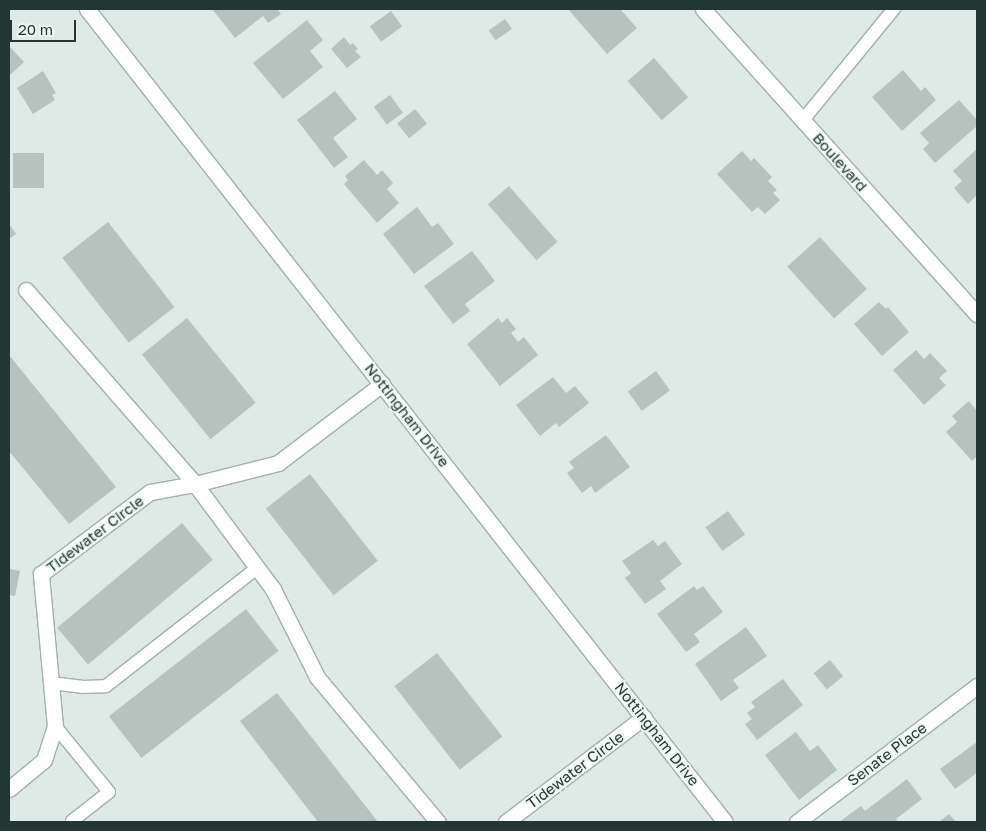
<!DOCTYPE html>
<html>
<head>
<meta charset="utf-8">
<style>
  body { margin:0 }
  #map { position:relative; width:986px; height:831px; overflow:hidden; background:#dfe9e5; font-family:"Golos Text",sans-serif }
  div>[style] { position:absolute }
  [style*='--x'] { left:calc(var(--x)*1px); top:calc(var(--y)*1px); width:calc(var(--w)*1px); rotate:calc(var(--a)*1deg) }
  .building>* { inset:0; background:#b5c3be; transform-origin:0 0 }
  .roads { filter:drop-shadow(1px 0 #a3b0ac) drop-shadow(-1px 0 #a3b0ac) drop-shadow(0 1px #a3b0ac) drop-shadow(0 -1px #a3b0ac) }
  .lane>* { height:12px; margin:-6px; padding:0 6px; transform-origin:6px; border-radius:6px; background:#fff }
  .street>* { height:15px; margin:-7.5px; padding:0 7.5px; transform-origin:7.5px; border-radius:7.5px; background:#fff }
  span { translate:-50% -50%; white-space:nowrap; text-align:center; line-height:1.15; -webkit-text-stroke:4px #eff6f3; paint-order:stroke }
  .street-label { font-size:15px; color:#223733 }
  .frame { position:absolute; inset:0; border:10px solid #223733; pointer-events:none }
  .scale { position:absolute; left:10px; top:20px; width:66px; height:22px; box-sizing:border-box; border:2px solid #223733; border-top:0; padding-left:6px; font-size:15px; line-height:18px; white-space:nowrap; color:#223733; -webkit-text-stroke:4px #eff6f3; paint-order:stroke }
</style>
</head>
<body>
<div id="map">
  <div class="building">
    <i style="clip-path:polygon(212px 9px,277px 9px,281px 14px,268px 23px,263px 16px,235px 38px)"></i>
    <i style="clip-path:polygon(568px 9px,620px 9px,637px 28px,607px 54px)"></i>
    <i style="left:391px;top:11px;width:19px;height:26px;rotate:54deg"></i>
    <i style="left:505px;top:19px;width:12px;height:20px;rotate:55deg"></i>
    <i style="clip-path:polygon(307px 20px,323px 40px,310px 51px,323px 67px,283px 99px,253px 63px)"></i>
    <i style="clip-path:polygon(344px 37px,350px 45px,353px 43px,358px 49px,355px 51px,361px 57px,347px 68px,331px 49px)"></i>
    <i style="clip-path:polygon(9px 46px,24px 62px,9px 76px)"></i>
    <i style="left:654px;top:58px;width:52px;height:35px;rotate:49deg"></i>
    <i style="clip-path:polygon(903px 70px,921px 91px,925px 87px,936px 100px,902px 131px,872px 97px)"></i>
    <i style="clip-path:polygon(43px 71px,56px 93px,52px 95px,55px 100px,33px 114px,17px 88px)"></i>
    <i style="clip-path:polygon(335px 91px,357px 119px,333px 138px,348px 157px,334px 168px,297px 120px)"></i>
    <i style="left:390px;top:95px;width:22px;height:20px;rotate:54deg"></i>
    <i style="clip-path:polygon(959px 100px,977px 120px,977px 126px,935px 163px,923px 149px,929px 143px,920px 133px)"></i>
    <i style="left:415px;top:109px;width:19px;height:23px;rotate:51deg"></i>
    <i style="clip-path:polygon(977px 149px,977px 195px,968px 204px,954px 188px,962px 181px,953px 171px)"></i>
    <i style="clip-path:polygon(742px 151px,751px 161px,754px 158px,772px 177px,768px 181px,777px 190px,773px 193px,780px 200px,765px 214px,758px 207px,752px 212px,717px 174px)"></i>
    <i style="left:13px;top:153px;width:31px;height:35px"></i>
    <i style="clip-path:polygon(364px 160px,377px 175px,382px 170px,393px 183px,387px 189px,399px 203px,377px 223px,344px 184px,348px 180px,345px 176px)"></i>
    <i style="left:509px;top:186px;width:74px;height:28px;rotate:49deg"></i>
    <i style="clip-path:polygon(417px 207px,432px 227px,438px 223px,454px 244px,414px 274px,383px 234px)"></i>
    <i style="left:108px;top:222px;width:108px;height:58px;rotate:52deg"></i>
    <i style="clip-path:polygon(9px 224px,16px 234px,9px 239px)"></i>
    <i style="left:820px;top:237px;width:70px;height:44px;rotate:48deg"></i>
    <i style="clip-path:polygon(472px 251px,495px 281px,465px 304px,470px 311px,453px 324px,424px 286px)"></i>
    <i style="clip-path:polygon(879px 302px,886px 309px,888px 307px,909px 332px,882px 356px,854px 324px)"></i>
    <i style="left:187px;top:318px;width:109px;height:58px;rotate:51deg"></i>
    <i style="clip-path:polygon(498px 318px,502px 323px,507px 318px,516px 329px,511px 333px,518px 342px,524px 337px,538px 355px,500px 386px,467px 344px)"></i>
    <i style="clip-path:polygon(916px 350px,924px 359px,930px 353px,947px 371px,939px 378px,946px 385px,924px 405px,893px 370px)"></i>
    <i style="clip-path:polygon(9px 355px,116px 487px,69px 524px,9px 451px)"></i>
    <i style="left:656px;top:371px;width:24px;height:35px;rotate:54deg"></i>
    <i style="clip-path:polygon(553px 377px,566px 393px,575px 386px,589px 403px,559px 427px,556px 423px,540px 436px,516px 405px)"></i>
    <i style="clip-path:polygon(969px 401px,977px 411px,977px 456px,972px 461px,946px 432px,957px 422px,952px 416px)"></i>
    <i style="clip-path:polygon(606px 435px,630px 467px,595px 493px,591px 486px,582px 493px,567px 473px,574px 468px,569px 462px)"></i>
    <i style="left:310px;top:474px;width:110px;height:56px;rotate:52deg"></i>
    <i style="left:728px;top:511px;width:29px;height:28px;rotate:54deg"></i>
    <i style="left:182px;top:523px;width:48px;height:163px;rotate:50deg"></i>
    <i style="clip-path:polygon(653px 540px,658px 546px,665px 541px,682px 564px,660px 581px,666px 589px,645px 604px,625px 578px,631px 573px,622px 561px)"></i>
    <i style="clip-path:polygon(9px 569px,20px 571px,15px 596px,9px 595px)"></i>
    <i style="clip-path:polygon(694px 586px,697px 590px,703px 586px,723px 612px,694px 634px,700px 642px,686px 652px,657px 614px)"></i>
    <i style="left:246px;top:609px;width:53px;height:174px;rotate:52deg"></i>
    <i style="clip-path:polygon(746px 627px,767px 656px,733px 680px,739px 688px,721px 701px,695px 664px)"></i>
    <i style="left:437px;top:653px;width:106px;height:54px;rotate:52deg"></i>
    <i style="left:830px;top:660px;width:21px;height:21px;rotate:51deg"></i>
    <i style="clip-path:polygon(783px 679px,803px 705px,757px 740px,745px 724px,752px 719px,747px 713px,755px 707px,751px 702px)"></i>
    <i style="clip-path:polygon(277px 693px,378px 822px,318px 822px,240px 721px)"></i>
    <i style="clip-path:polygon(796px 732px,810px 751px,818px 745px,837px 770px,799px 800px,765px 755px)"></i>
    <i style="clip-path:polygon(977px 742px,977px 773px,955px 789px,940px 769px)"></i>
    <i style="clip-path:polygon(907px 779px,922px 799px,896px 819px,898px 822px,839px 822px,861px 806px,865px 811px)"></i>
    <i style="clip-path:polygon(949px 814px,956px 822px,939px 822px)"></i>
  </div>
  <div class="roads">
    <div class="lane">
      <i style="--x:803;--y:120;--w:144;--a:-50.7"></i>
      <i style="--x:51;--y:683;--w:31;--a:7"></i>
      <i style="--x:82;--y:687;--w:24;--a:-2"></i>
      <i style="--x:106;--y:686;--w:192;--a:-38"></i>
      <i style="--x:55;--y:726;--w:85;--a:50.7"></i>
      <i style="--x:109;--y:792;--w:47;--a:141.9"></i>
    </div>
    <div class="street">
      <i style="--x:87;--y:9;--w:1033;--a:51.88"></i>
      <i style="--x:703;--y:9;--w:410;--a:48.1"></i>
      <i style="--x:26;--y:290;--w:257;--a:48.9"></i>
      <i style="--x:195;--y:484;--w:131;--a:53.4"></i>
      <i style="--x:273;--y:589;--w:98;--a:63.4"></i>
      <i style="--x:317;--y:677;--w:189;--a:50.2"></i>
      <i style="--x:9;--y:789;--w:45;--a:-39.6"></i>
      <i style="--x:44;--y:760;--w:36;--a:-72"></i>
      <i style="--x:55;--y:726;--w:153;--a:-95.3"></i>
      <i style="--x:41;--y:574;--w:136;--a:-37"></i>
      <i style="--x:150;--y:492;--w:46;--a:-10.1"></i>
      <i style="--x:195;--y:484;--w:86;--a:-14.2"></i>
      <i style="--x:278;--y:463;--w:131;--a:-37.2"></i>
      <i style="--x:506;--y:822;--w:173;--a:-37.3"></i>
      <i style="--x:797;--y:822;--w:226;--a:-37.1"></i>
    </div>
  </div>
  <div class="street-label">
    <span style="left:840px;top:162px;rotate:48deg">Boulevard</span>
    <span style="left:407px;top:415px;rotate:52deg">Nottingham Drive</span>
    <span style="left:95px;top:534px;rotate:-37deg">Tidewater Circle</span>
    <span style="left:657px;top:734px;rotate:52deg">Nottingham Drive</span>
    <span style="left:887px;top:754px;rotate:-37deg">Senate Place</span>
    <span style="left:575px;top:770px;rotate:-37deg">Tidewater Circle</span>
  </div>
  <div class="frame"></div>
  <div class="scale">20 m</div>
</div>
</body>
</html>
